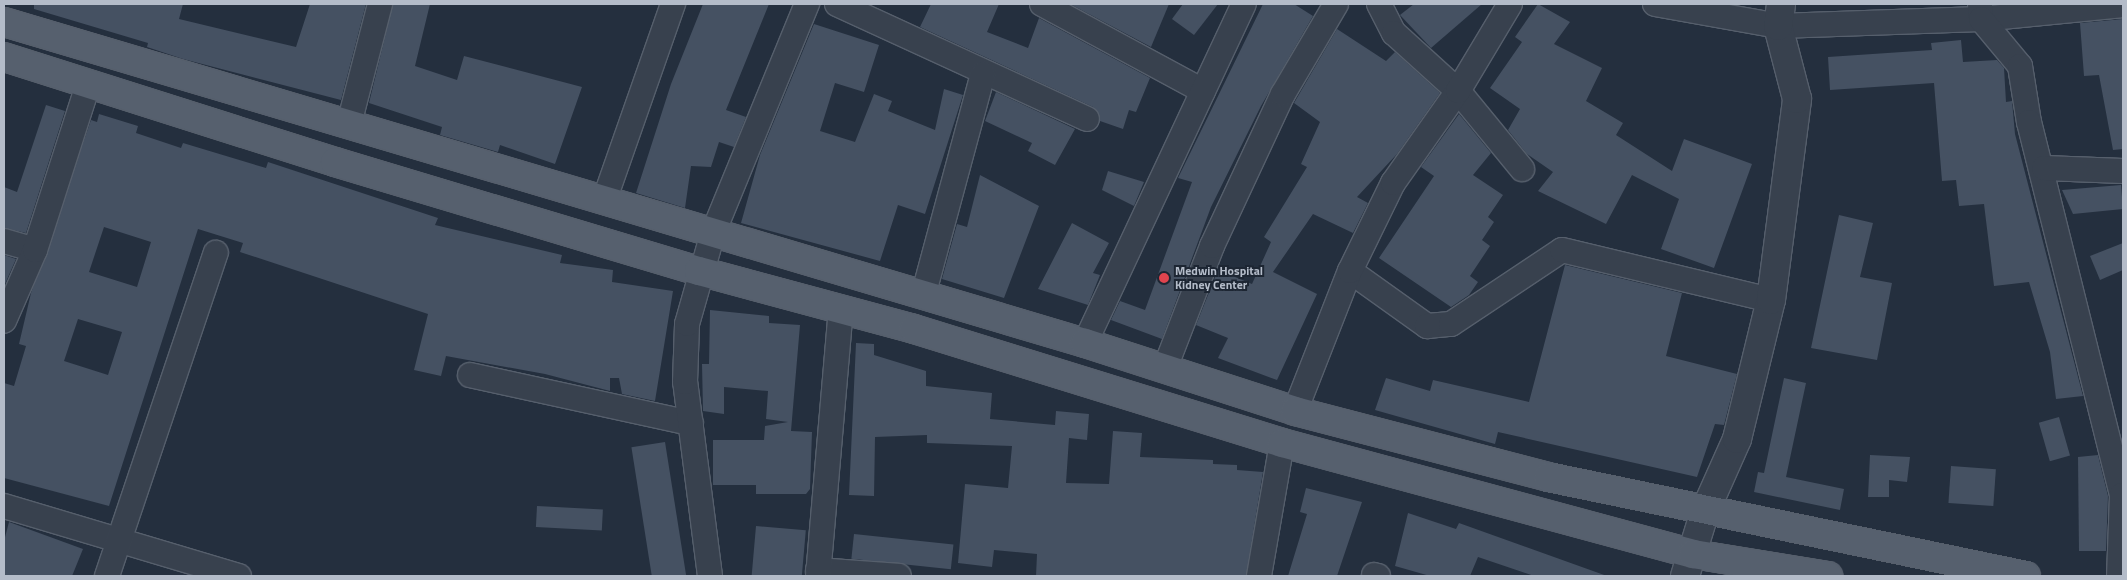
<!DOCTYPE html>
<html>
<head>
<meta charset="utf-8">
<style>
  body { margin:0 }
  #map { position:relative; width:2127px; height:580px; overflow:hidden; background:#242f3e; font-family:"Titillium Web",sans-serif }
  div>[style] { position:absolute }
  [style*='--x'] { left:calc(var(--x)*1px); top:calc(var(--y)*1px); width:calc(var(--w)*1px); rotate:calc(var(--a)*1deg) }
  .building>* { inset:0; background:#455162; transform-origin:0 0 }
  .roads { filter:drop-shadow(1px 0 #565f6c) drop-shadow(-1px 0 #565f6c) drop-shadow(0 1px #565f6c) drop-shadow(0 -1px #565f6c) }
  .minor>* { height:24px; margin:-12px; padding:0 12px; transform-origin:12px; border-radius:12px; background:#38414e }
  .tertiary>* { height:28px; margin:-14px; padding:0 14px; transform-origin:14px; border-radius:14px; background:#38414e }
  .primary>* { height:28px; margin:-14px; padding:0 14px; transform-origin:14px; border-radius:14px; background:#56606e }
  .dots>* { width:14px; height:14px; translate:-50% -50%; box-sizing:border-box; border:2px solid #1d2633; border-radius:50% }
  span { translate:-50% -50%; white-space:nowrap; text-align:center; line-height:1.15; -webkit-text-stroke:4px #1d2633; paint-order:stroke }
  .poi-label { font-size:12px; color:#b4bcc9; font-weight:700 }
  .left { translate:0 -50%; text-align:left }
  .frame { position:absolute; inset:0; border:5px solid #b4bcc9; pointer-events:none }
</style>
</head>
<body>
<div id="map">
  <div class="building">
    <i style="clip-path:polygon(34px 4px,183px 4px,179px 19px,296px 47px,310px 4px,366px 4px,341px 100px,183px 59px,147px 47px,148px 43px,34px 9px)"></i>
    <i style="clip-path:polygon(393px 4px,430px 4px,415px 66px,457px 80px,464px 56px,582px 87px,555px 164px,500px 145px,498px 152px,440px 135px,442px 127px,369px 103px)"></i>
    <i style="clip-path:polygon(703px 4px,769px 4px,726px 110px,746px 117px,734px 147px,719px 142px,711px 167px,691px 166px,685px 208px,636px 193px,671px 84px)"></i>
    <i style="clip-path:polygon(931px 4px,999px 4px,987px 32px,1028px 48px,1039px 18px,1150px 78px,1136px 112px,1129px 110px,1123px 129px,1100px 121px,1093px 107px,920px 27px)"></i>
    <i style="clip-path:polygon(1070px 4px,1169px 4px,1151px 47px)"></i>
    <i style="clip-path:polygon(1183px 4px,1218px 4px,1194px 35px,1172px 19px)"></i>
    <i style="clip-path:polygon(1263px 4px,1294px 4px,1313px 16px,1261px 106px,1211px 207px,1162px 339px,1111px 320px,1120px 301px,1145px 310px,1192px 182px,1178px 178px)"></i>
    <i style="clip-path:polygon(1414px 4px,1482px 4px,1431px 48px,1400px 15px)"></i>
    <i style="clip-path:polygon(1538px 4px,1570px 22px,1554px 44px,1602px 68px,1586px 101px,1623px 123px,1616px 135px,1672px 171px,1684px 139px,1752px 164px,1714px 268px,1661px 249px,1679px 199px,1632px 175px,1606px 224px,1538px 191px,1553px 172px,1527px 154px,1508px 130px,1520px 109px,1490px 88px,1522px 42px,1515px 37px)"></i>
    <i style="clip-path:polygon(2123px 19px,2123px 149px,2113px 150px,2099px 75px,2084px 76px,2080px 23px)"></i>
    <i style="clip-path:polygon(814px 24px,879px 45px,864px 92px,835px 83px,820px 131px,855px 142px,874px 94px,892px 101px,888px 111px,935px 130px,944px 89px,963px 95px,925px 214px,898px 205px,880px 261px,741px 223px,760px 155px)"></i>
    <i style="clip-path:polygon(1337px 29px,1386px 61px,1395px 52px,1440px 93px,1397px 154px,1357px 197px,1368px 203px,1353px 233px,1313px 214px,1273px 272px,1317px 294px,1277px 380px,1218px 358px,1228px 338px,1196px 325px,1218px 270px,1252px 284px,1271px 242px,1264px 237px,1307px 167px,1301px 164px,1320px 122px,1294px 103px)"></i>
    <i style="clip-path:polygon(1961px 40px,1963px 62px,1997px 60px,2004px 68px,2006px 102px,2012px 101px,2015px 134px,2083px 396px,2056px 399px,2050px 352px,2029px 282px,1994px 286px,1984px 204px,1959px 206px,1956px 180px,1942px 181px,1934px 83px,1830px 90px,1828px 57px,1932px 50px,1931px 43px)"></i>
    <i style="clip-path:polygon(996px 92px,1075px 129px,1055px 165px,1028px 151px,1032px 143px,985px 121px)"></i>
    <i style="clip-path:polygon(46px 105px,65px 111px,26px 233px,4px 228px,4px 187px,17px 192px)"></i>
    <i style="clip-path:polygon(evenodd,99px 114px,138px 126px,136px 133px,181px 148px,183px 143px,266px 168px,268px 162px,438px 218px,435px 225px,562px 255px,560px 263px,613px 270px,612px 282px,673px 291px,655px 401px,622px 394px,619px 378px,610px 378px,610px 391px,545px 374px,446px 356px,441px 376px,414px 370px,428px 314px,240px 252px,243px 243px,198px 229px,109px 506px,4px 478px,4px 383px,14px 386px,26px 346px,19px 344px,31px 293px,91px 120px,97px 122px,99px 114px,104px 227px,151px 242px,137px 287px,89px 272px,104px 227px,99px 114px,78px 319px,122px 332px,108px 375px,64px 361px,78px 319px)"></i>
    <i style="clip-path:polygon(1459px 114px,1491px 153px,1473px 175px,1503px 195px,1488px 217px,1494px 222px,1482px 240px,1490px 246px,1470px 276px,1478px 282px,1469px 295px,1451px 307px,1379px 258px,1434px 176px,1421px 167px)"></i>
    <i style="clip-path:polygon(1108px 171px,1144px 182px,1134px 206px,1102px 190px)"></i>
    <i style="clip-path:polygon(980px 175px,1039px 206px,1004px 298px,942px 279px,957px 224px,967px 227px)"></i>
    <i style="clip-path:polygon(2121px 185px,2123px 209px,2073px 214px,2062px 190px)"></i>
    <i style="clip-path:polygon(1839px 215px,1873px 223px,1860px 277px,1892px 283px,1877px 360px,1811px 348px)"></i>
    <i style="clip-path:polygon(1072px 223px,1109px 243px,1093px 273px,1100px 275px,1088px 305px,1038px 289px)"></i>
    <i style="clip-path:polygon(2123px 243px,2123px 270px,2100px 280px,2090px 256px)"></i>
    <i style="clip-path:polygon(4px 255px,16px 259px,5px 284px,4px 283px)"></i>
    <i style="clip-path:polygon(1565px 265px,1682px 293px,1666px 356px,1737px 374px,1724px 425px,1715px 424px,1697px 477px,1498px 432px,1495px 444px,1375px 410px,1386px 378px,1430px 391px,1433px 380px,1529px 402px)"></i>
    <i style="clip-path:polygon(710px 310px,769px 316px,769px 323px,800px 325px,791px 431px,812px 432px,810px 489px,806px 494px,756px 494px,756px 485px,713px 485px,713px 440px,764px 440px,765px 426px,788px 422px,766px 419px,768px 391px,724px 387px,724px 414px,703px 411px,702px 364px,709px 364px)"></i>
    <i style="clip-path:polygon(856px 343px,874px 344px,874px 355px,926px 371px,926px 386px,992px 393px,990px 419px,1055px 425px,1056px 411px,1089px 414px,1087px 440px,1069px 438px,1066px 483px,1109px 484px,1113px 431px,1142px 433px,1140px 457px,1213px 460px,1213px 464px,1237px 465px,1237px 470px,1263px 472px,1246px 576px,1036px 576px,1037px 554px,994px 550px,992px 567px,958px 563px,965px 484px,1008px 488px,1012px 446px,927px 443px,927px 435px,875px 437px,874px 496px,849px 495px)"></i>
    <i style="clip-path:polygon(1784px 378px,1806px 383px,1786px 477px,1844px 489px,1840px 510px,1754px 492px,1758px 472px,1764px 473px)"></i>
    <i style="left:2059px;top:417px;width:40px;height:21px;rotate:74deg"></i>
    <i style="left:665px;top:442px;width:136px;height:34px;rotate:81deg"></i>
    <i style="clip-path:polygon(1870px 455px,1910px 457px,1907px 482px,1889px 480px,1889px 497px,1868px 497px)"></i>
    <i style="clip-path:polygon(2098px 455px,2108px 496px,2106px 551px,2079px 551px,2078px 457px)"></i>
    <i style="left:1951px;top:466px;width:45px;height:37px;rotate:4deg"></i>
    <i style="clip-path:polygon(1306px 488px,1362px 502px,1337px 576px,1288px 576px,1307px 514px,1300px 512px)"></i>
    <i style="left:537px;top:506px;width:66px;height:21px;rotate:3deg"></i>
    <i style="clip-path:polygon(1408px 513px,1456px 529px,1459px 523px,1607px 576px,1534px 576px,1478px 557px,1470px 576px,1430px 576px,1395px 566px)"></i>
    <i style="clip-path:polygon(9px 522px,83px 549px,72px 576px,4px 576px,4px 541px)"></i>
    <i style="left:756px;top:526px;width:50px;height:50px;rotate:5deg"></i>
    <i style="left:854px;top:534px;width:100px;height:25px;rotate:6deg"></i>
  </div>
  <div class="roads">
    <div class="minor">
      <i style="--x:837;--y:4;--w:275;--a:24.7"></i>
      <i style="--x:1042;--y:4;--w:183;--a:28.4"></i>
      <i style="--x:1379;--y:4;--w:33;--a:63"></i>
      <i style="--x:1394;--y:33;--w:86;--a:42.2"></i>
      <i style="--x:1458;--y:91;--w:101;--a:50.6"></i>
      <i style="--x:1655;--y:4;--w:125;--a:10.1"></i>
      <i style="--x:1778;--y:26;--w:203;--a:-2"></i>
      <i style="--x:1981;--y:19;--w:143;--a:-5.6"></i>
      <i style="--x:1980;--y:4;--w:15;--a:86"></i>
      <i style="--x:1981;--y:19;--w:61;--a:50.3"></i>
      <i style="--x:2020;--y:66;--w:57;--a:80.9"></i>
      <i style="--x:2029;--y:122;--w:384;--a:76"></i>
      <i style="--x:2122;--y:495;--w:81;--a:92.1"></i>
      <i style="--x:349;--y:124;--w:124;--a:-75.5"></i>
      <i style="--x:2044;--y:168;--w:79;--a:2.2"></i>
      <i style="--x:604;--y:201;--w:209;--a:-70.7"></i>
      <i style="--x:4;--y:241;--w:32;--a:16"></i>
      <i style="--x:35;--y:250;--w:77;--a:113.6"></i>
      <i style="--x:35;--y:250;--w:176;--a:-72.2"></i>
      <i style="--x:1350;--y:271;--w:95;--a:35.5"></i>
      <i style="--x:1427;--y:326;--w:24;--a:-5"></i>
      <i style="--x:1451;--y:324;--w:133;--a:-33.7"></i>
      <i style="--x:1562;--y:250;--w:215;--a:13.5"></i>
      <i style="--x:923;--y:296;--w:230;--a:-74.9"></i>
      <i style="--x:1085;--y:343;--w:374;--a:-64.9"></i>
      <i style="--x:1165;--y:368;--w:131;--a:-68.9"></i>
      <i style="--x:1212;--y:246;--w:168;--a:-65"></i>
      <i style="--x:1283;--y:94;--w:104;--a:-59.5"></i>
      <i style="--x:470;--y:375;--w:226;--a:12.3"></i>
      <i style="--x:1295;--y:411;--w:150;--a:-68.6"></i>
      <i style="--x:1350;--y:271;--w:98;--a:-64"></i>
      <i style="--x:1393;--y:183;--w:113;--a:-54.8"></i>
      <i style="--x:1458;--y:91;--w:101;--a:-59.1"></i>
      <i style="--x:4;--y:506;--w:245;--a:16.6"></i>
      <i style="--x:818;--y:570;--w:81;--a:4.2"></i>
      <i style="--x:1374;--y:575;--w:4;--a:14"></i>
      <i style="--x:107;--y:576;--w:341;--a:-71.4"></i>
      <i style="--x:710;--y:576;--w:196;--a:-97.3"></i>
      <i style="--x:685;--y:382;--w:58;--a:-88"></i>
      <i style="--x:687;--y:324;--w:95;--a:-74.1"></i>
      <i style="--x:713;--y:233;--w:248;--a:-67.7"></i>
      <i style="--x:818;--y:576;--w:267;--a:-85.1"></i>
      <i style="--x:1259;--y:576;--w:135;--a:-80.2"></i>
    </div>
    <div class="tertiary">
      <i style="--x:1685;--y:576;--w:68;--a:-72.9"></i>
      <i style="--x:1705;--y:511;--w:79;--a:-66"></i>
      <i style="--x:1737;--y:439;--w:143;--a:-76.3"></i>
      <i style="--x:1771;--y:300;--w:203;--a:-82.6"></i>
      <i style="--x:1797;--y:99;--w:75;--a:-104.6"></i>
      <i style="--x:1778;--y:26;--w:22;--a:-82"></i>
    </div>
    <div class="primary">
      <i style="--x:4;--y:22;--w:1128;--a:16.54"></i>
      <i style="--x:1085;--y:343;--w:221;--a:17.9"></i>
      <i style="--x:1295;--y:411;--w:261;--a:14.6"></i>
      <i style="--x:1548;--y:477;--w:488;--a:11.7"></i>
      <i style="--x:4;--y:57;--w:347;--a:17.6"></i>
      <i style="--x:335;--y:162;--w:380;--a:16.7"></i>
      <i style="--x:699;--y:271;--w:223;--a:15.1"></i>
      <i style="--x:914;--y:329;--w:385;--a:17.2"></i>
      <i style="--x:1282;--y:443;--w:426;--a:15.1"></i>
      <i style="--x:1693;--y:554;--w:137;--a:9.3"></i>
    </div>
  </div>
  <div class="dots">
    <i style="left:1164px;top:278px;background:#e0444e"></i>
  </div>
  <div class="poi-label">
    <span class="left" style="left:1175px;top:278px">Medwin Hospital<br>Kidney Center</span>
  </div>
  <div class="frame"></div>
</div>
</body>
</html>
